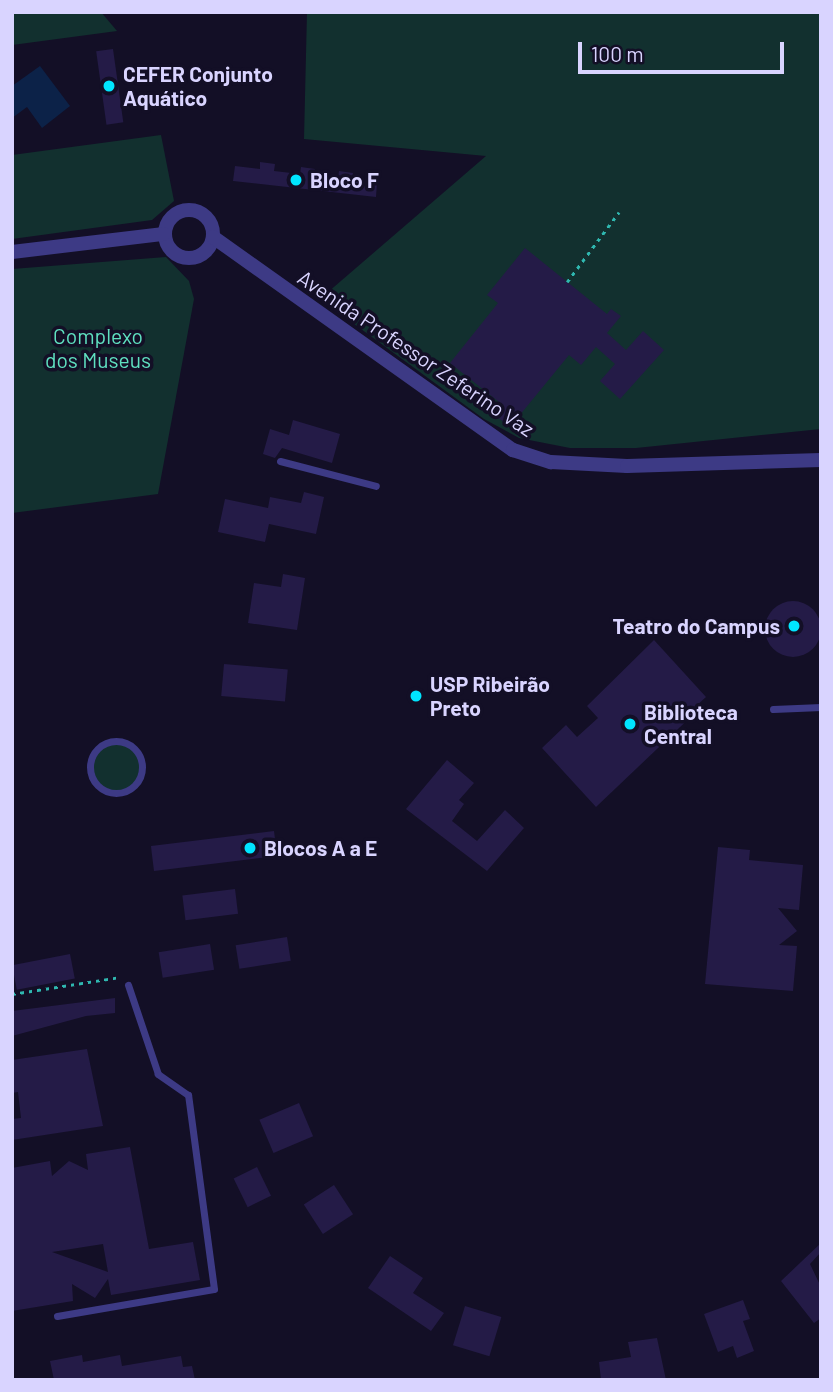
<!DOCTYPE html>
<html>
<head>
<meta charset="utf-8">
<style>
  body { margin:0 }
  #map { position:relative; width:833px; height:1392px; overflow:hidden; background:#130f26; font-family:Barlow,sans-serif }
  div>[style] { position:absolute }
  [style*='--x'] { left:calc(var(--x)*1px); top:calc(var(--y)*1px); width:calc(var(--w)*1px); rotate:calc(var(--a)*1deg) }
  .green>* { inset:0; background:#12302f }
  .round { border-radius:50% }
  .water>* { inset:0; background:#0c2248 }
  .building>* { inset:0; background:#241b47; transform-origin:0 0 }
  .path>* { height:2.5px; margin-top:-1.25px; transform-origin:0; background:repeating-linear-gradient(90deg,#2fb8b0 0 3.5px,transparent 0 8.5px) }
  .service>* { height:7px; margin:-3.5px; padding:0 3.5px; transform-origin:3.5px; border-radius:3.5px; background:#3d3a85 }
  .service>.ring { margin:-3.5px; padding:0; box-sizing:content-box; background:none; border:7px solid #3d3a85; border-radius:50% }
  .minor>* { height:14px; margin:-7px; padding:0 7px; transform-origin:7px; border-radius:7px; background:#3d3a85 }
  .minor>.ring { margin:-7px; padding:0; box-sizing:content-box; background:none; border:14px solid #3d3a85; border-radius:50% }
  .dots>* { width:19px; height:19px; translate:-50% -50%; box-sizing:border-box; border:4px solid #130f26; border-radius:50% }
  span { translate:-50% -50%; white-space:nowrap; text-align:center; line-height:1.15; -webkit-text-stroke:7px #130f26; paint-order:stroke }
  .poi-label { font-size:21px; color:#d9d4ff; font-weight:700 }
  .left { translate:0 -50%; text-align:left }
  .right { translate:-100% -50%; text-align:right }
  .park-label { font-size:21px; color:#5fe0c0 }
  .street-label { font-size:21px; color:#d9d4ff }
  .frame { position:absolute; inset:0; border:14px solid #d9d4ff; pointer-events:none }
  .scale { position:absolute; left:578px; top:42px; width:206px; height:32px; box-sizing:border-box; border:4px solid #d9d4ff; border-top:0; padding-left:9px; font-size:21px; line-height:24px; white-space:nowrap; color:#d9d4ff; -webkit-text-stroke:5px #130f26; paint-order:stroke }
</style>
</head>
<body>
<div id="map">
  <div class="green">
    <i style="clip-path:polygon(12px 12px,101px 12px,117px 31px,12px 45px)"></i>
    <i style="clip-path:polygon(307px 12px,821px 12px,821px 429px,636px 448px,570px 448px,519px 438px,484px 419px,320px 299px,486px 156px,304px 139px)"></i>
    <i style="clip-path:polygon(161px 135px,174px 201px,152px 220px,12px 239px,12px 155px)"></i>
    <i style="clip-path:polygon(166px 257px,189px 281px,194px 299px,158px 494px,12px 513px,12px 269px)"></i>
    <i class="round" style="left:93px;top:743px;width:48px;height:48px"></i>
  </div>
  <div class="water">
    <i style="clip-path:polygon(40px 66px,70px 106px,42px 128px,27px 107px,12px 118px,12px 86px)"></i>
  </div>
  <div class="building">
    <i style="left:113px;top:49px;width:74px;height:17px;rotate:82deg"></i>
    <i style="clip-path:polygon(260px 162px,275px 164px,274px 171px,300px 174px,301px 167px,315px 169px,314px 175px,338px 178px,339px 171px,353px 173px,352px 180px,377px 183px,376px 197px,233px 181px,235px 166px,260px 169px)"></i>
    <i style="clip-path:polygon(525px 248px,607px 314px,611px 309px,621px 316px,607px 333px,626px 350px,643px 331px,664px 350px,620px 399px,600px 381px,615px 364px,596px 347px,581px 365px,569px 355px,510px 427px,496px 416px,504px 406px,450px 363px,498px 303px,487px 295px)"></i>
    <i style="clip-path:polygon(293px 420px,340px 434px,332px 463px,282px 448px,275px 458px,263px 454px,270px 429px,289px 435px)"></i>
    <i style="clip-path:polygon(304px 492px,324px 497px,316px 534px,269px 524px,265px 542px,218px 532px,225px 499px,268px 508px,270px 497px,301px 503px)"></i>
    <i style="clip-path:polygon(283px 574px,305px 578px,297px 630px,248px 623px,254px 583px,281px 587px)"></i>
    <i class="round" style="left:765px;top:601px;width:56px;height:56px"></i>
    <i style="clip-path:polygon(654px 640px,706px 697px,695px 707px,698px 710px,596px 807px,542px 748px,566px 725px,577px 737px,598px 718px,587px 706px)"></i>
    <i style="left:224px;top:664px;width:64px;height:32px;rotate:5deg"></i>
    <i style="clip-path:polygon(447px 760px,474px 783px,459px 800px,464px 804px,452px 821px,477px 841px,505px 810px,524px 828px,487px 871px,406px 809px)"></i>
    <i style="left:274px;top:831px;width:25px;height:124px;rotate:83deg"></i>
    <i style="clip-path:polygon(718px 847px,750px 850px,749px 860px,803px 865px,799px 910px,778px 908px,797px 931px,779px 945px,797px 946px,793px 991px,705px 984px)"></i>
    <i style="left:235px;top:889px;width:25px;height:53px;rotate:83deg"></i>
    <i style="left:287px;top:937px;width:24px;height:52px;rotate:81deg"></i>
    <i style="left:210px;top:944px;width:26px;height:52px;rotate:81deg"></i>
    <i style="left:70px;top:954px;width:25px;height:59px;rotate:79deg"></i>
    <i style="clip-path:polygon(115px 998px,115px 1013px,86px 1016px,12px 1036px,12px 1011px)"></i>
    <i style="clip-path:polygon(87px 1049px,103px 1126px,12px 1140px,12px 1119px,21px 1118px,18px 1092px,12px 1093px,12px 1060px)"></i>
    <i style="left:299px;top:1103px;width:36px;height:43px;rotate:67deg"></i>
    <i style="clip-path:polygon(evenodd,130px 1147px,149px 1249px,193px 1242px,200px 1280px,111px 1295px,108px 1279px,95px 1298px,72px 1284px,73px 1301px,12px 1311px,12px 1168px,50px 1161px,52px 1176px,69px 1161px,88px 1170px,86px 1154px,130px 1147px,103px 1244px,108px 1272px,52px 1252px,103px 1244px)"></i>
    <i style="left:257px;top:1167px;width:32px;height:26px;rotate:64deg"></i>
    <i style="left:334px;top:1185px;width:35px;height:36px;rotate:57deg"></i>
    <i style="clip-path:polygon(821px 1243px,821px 1252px,810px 1264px,821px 1287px,821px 1318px,814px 1323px,781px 1281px)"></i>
    <i style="clip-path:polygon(390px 1256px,423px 1278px,413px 1293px,444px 1313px,431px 1331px,368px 1288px)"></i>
    <i style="clip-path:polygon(743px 1300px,750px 1319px,743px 1321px,754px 1351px,737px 1358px,733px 1346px,718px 1352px,704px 1314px)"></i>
    <i style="left:465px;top:1306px;width:38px;height:41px;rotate:17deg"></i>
    <i style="clip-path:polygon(657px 1338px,666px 1380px,601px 1380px,599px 1362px,631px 1357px,628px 1342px)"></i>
    <i style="clip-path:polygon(82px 1355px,83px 1362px,120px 1355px,122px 1366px,181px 1356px,183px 1367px,192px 1366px,195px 1380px,54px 1380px,50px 1361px)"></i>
  </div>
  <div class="path">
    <i style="--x:567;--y:282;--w:87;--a:-53.4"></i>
    <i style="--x:12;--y:994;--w:109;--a:-8.9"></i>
  </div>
  <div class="service">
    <i style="--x:280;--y:461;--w:99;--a:14.6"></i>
    <i style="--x:773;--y:709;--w:48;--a:-2.4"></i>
    <i class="ring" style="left:90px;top:741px;width:45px;height:45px"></i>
    <i style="--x:57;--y:1316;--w:159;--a:-9.8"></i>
    <i style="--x:214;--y:1289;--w:196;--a:-97.6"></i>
    <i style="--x:188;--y:1095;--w:37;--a:-145"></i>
    <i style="--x:158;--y:1074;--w:94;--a:-108.6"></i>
  </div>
  <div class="minor">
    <i class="ring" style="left:165px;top:210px;width:34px;height:34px"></i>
    <i style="--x:213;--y:237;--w:368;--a:35.4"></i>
    <i style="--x:513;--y:450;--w:40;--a:18"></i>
    <i style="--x:551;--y:462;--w:76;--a:3"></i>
    <i style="--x:627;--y:466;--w:194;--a:-1.8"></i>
    <i style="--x:12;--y:252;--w:153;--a:-6.8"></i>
  </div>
  <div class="dots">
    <i style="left:109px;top:86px;background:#00e5ff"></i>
    <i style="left:296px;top:180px;background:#00e5ff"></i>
    <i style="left:794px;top:626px;background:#00e5ff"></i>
    <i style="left:416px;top:696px;background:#00e5ff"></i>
    <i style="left:630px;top:724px;background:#00e5ff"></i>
    <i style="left:250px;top:848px;background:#00e5ff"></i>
  </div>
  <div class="poi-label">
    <span class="left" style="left:123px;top:86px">CEFER Conjunto<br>Aquático</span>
    <span class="left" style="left:310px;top:180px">Bloco F</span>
    <span class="right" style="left:780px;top:626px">Teatro do Campus</span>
    <span class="left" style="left:430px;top:696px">USP Ribeirão<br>Preto</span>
    <span class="left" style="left:644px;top:724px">Biblioteca<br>Central</span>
    <span class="left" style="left:264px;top:848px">Blocos A a E</span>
  </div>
  <div class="park-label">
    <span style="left:98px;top:348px">Complexo<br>dos Museus</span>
  </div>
  <div class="street-label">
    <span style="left:416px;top:353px;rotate:34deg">Avenida Professor Zeferino Vaz</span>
  </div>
  <div class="frame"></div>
  <div class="scale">100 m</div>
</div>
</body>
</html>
